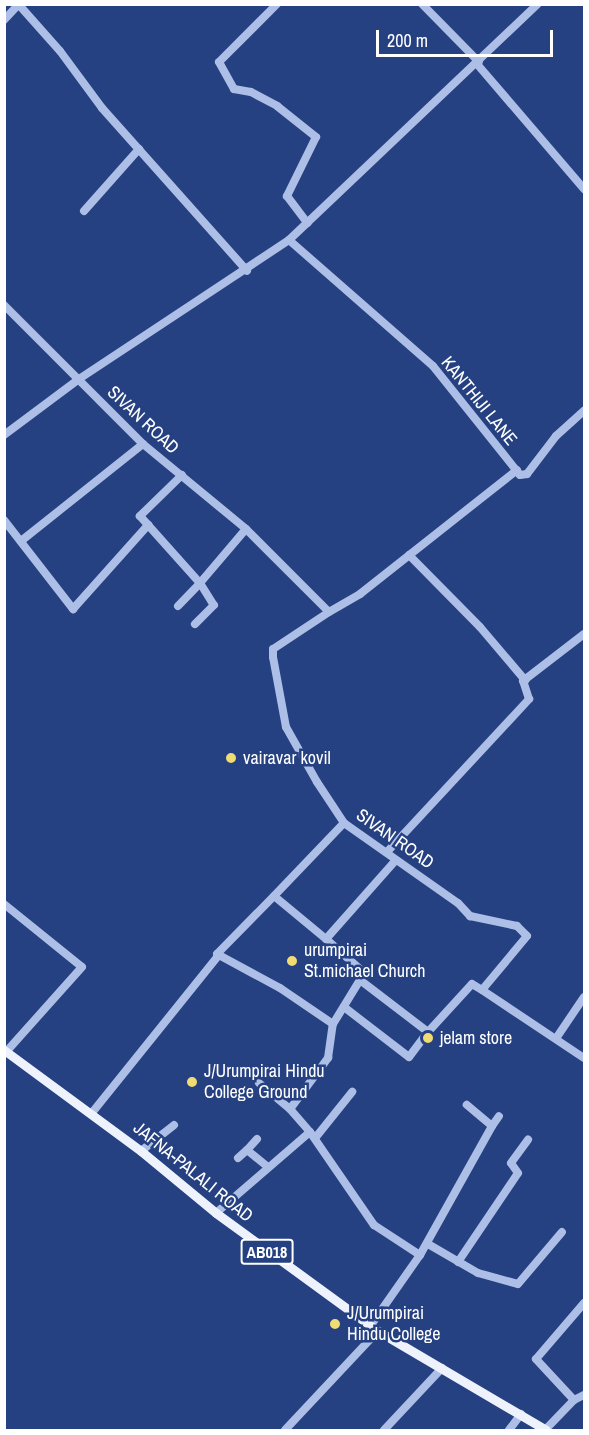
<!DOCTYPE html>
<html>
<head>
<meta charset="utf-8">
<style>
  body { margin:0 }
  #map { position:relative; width:589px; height:1435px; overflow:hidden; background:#264181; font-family:"Archivo Narrow",sans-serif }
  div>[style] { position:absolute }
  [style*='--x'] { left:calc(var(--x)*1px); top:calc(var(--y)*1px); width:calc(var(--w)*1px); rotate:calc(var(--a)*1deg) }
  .minor>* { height:8px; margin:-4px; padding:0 4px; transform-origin:4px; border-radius:4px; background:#adbfe6 }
  .major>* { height:9px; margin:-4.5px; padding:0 4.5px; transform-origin:4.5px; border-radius:4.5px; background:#eef2fd }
  .dots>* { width:16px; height:16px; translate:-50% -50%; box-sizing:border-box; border:3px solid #264181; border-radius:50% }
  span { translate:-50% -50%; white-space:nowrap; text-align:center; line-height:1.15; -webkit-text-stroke:5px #264181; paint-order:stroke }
  .shield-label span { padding:2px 4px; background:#264181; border:2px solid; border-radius:4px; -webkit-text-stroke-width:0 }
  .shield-label { font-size:16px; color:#fff; font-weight:700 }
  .street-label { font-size:18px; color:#fff }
  .poi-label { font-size:18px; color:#fff }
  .left { translate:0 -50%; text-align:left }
  .frame { position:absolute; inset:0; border:6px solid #fff; pointer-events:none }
  .scale { position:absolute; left:376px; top:30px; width:177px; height:27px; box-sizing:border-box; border:3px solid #fff; border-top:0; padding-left:8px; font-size:18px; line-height:21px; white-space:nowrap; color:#fff; -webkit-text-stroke:4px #264181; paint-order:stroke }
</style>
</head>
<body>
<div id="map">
  <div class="minor">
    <i style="--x:277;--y:4;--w:82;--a:135"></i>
    <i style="--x:219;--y:62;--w:31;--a:61"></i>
    <i style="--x:234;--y:89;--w:17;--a:10"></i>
    <i style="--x:251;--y:92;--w:30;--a:28"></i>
    <i style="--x:277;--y:106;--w:50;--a:38.5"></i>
    <i style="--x:316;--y:137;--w:66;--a:116.2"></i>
    <i style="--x:287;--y:196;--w:34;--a:53"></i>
    <i style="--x:422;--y:4;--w:81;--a:45.5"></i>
    <i style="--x:20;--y:6;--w:60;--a:48.4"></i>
    <i style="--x:60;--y:51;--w:71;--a:53.6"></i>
    <i style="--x:102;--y:108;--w:218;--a:48.3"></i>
    <i style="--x:4;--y:20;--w:22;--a:-47"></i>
    <i style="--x:477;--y:64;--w:165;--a:49.4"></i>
    <i style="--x:84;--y:211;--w:83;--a:-48.4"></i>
    <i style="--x:289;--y:240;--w:191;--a:41.2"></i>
    <i style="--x:433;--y:366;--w:139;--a:51.4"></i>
    <i style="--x:520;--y:475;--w:7;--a:-8"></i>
    <i style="--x:527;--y:474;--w:48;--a:-52.7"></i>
    <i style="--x:556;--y:436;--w:38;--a:-42"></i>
    <i style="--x:4;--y:305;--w:197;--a:45"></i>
    <i style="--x:143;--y:444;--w:134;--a:39.5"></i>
    <i style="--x:246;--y:529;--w:117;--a:45"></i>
    <i style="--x:329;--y:612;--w:67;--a:146.5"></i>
    <i style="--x:273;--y:649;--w:8;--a:90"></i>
    <i style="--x:273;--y:657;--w:71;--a:79.5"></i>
    <i style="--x:286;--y:727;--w:63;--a:60.6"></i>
    <i style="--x:317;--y:782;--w:49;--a:56.6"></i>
    <i style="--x:344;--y:823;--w:139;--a:35.1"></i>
    <i style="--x:458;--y:903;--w:18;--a:47"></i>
    <i style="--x:470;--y:916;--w:48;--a:12"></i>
    <i style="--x:517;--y:926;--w:14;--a:45"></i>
    <i style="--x:527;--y:936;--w:70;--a:129.8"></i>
    <i style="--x:482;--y:990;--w:123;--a:33.7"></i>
    <i style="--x:4;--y:435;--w:94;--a:-36.7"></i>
    <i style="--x:79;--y:379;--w:252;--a:-33.5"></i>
    <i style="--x:289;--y:240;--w:343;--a:-43.5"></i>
    <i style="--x:182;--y:475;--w:59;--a:135.7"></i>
    <i style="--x:140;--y:516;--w:90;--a:48.2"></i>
    <i style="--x:200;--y:583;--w:71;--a:-49.6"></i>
    <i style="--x:4;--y:520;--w:113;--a:52.2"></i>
    <i style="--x:73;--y:609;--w:113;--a:-48.2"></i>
    <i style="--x:21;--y:541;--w:156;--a:-38.5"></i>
    <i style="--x:409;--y:555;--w:101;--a:45.4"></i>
    <i style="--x:480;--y:627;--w:70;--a:49.7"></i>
    <i style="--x:178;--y:606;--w:32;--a:-46"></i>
    <i style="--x:200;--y:583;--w:26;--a:58"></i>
    <i style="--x:214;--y:605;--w:27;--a:135"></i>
    <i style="--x:329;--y:612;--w:36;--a:-30"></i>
    <i style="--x:360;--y:594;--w:200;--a:-38.3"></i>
    <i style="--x:387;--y:852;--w:209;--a:-47.1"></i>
    <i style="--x:529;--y:699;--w:19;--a:-108"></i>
    <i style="--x:523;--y:681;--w:77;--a:-37.6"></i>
    <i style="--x:274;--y:896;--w:101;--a:-46.2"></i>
    <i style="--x:4;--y:904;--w:100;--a:38.9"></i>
    <i style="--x:82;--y:967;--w:113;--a:131.8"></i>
    <i style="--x:326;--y:939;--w:67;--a:-140.4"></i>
    <i style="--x:274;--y:896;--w:81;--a:134.5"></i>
    <i style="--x:217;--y:954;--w:72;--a:28.4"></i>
    <i style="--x:280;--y:988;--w:64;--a:34.2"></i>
    <i style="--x:360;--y:980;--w:86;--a:37.4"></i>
    <i style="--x:428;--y:1032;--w:65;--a:-47.5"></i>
    <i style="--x:472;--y:984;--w:12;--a:31"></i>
    <i style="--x:344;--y:1007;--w:82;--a:37.6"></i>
    <i style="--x:409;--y:1057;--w:31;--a:-53"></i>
    <i style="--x:557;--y:1037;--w:48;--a:-56"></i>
    <i style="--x:259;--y:1083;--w:40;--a:40"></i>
    <i style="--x:91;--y:1114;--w:204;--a:-51.2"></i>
    <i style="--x:492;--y:1126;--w:12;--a:-55"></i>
    <i style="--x:310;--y:1132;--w:30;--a:-131"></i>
    <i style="--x:290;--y:1109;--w:64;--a:-53.3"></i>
    <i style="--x:328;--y:1058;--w:34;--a:-82"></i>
    <i style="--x:333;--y:1024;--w:52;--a:-58.5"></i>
    <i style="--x:360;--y:980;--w:10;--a:-84"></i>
    <i style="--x:361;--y:970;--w:47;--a:-138.5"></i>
    <i style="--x:326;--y:939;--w:104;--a:-48.5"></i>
    <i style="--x:316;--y:1137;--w:58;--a:-51.3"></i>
    <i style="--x:257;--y:1139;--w:15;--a:132"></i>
    <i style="--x:247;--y:1150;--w:27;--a:39"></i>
    <i style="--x:141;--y:1151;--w:42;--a:-38.2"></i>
    <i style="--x:238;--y:1158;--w:12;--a:-42"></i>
    <i style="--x:216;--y:1213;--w:124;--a:-40.8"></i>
    <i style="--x:310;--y:1132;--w:113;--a:55.5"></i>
    <i style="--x:374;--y:1225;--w:55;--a:33.1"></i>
    <i style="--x:420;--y:1255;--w:85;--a:125"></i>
    <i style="--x:428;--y:1244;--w:58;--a:30.1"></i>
    <i style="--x:478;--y:1273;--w:41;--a:15.4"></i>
    <i style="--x:518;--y:1284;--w:68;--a:-49.8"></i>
    <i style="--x:420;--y:1255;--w:148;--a:-60.8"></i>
    <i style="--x:492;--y:1126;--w:33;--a:-140"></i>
    <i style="--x:458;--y:1262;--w:107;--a:-56"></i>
    <i style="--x:518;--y:1173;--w:12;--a:-125"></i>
    <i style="--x:511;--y:1163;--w:29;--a:-54"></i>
    <i style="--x:574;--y:1400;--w:56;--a:-132.8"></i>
    <i style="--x:536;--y:1359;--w:74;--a:-49.4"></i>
    <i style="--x:285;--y:1430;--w:136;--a:-46.8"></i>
    <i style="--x:384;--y:1430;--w:85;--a:-46.9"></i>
    <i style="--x:509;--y:1430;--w:20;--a:-53"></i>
    <i style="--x:545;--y:1430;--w:42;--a:-46"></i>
    <i style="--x:574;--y:1400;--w:11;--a:-27"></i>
  </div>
  <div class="major">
    <i style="--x:4;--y:1050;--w:170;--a:36.4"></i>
    <i style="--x:141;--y:1151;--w:97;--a:39.6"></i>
    <i style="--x:216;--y:1213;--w:200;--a:36.1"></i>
    <i style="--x:378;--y:1331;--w:195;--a:30.5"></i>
  </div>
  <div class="dots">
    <i style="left:231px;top:758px;background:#f0dc72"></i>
    <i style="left:292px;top:961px;background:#f0dc72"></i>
    <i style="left:428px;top:1038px;background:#f0dc72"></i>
    <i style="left:192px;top:1082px;background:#f0dc72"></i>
    <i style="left:335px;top:1324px;background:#f0dc72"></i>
  </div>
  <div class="shield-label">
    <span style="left:267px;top:1252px">AB018</span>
  </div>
  <div class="street-label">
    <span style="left:479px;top:401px;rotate:51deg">KANTHIJI LANE</span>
    <span style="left:143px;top:420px;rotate:43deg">SIVAN ROAD</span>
    <span style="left:395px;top:839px;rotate:35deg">SIVAN ROAD</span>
    <span style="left:193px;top:1172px;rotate:39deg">JAFNA-PALALI ROAD</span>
  </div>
  <div class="poi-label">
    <span class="left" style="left:243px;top:758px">vairavar kovil</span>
    <span class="left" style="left:304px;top:961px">urumpirai<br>St.michael Church</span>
    <span class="left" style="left:440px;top:1038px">jelam store</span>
    <span class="left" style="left:204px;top:1082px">J/Urumpirai Hindu<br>College Ground</span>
    <span class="left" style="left:347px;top:1324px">J/Urumpirai<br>Hindu College</span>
  </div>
  <div class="frame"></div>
  <div class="scale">200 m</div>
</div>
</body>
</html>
